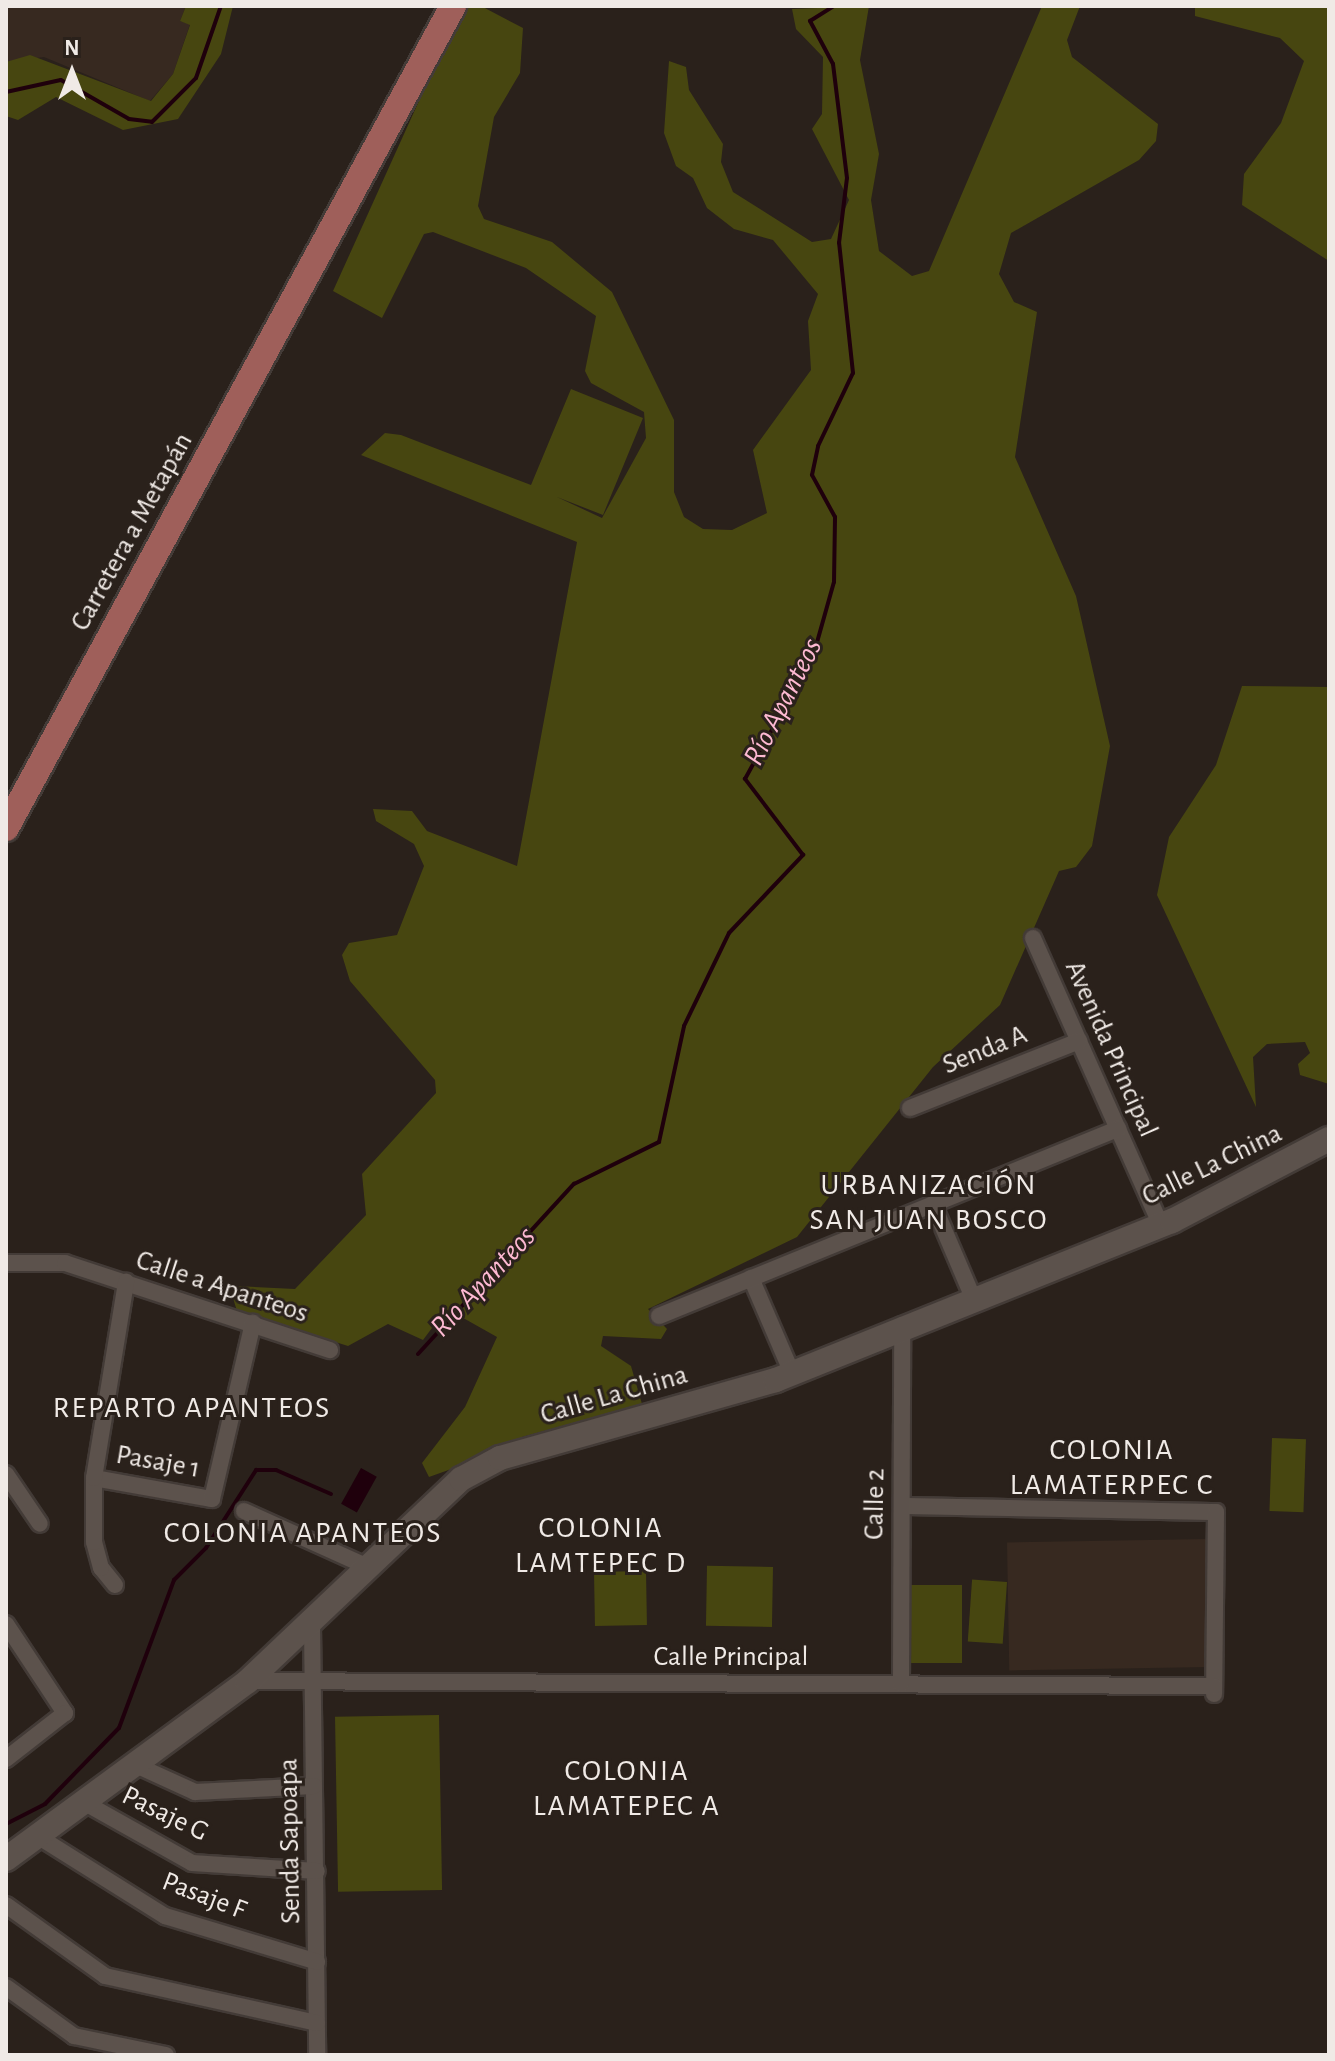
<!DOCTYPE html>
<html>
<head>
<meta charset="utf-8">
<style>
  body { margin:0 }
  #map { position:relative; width:1335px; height:2061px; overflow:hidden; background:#2a211b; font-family:"Alegreya Sans",sans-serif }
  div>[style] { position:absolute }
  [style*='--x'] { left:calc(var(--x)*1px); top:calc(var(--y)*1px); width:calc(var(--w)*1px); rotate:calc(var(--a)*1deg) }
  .built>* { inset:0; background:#372920; transform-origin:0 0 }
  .green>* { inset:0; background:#474610; transform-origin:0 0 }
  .water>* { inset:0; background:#1f000c; transform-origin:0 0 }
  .stream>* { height:4px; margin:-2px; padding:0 2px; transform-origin:2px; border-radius:2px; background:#1f000c }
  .roads { filter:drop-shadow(2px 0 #433b37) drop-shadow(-2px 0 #433b37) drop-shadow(0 2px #433b37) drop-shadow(0 -2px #433b37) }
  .street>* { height:16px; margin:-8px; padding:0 8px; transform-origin:8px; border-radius:8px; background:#5c524c }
  .secondary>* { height:24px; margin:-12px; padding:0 12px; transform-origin:12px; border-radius:12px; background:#5c524c }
  .primary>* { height:26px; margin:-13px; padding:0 13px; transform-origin:13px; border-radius:13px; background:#9f5f5a }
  span { translate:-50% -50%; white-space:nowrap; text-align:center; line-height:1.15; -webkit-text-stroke:6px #2a211b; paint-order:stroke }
  .street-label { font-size:28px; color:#f0eae6 }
  .water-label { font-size:30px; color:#fdb9d2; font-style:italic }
  .neighbourhood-label { font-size:30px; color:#f0eae6; letter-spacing:2px }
  .frame { position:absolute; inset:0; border:8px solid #f0eae6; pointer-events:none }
  .north { position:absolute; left:32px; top:32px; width:80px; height:80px; -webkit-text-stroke:6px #2a211b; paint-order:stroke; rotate:0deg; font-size:22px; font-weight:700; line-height:32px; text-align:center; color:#f0eae6 }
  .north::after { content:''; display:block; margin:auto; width:28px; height:36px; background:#f0eae6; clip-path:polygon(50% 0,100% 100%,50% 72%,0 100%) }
</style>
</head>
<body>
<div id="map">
  <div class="built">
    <i style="clip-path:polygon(6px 6px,186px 6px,180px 21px,190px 24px,173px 74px,150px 101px,44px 57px,6px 62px)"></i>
    <i style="left:1207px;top:1539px;width:128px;height:200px;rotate:89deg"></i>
  </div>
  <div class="green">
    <i style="clip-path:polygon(186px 6px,233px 6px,221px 54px,178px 119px,123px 130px,56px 97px,18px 120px,6px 116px,6px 62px,30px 55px,151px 101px,173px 74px,190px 25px,180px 21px)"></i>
    <i style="clip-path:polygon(481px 6px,523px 28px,520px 73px,494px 117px,478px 206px,484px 219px,552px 242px,612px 292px,674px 420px,674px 492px,684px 517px,703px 529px,732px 530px,767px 513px,753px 450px,811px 370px,808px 321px,818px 294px,773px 240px,734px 229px,707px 208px,693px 178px,676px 166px,664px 133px,669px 61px,686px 67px,689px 90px,723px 144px,721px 162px,733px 192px,812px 242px,831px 239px,849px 200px,812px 129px,822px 114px,823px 57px,796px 29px,792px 9px,869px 6px,860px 60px,879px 154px,871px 200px,879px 251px,912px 276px,929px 271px,1042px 6px,1080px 6px,1067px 40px,1072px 57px,1158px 124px,1156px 141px,1139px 160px,1011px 233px,999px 274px,1014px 302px,1037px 312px,1015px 457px,1076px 596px,1110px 746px,1092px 846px,1076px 867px,1059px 871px,1000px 1005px,933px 1067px,797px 1237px,648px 1309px,667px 1329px,661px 1339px,603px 1336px,601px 1346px,631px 1366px,642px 1404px,522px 1437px,521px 1444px,429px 1477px,422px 1463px,465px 1407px,497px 1337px,465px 1319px,438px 1320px,423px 1340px,388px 1324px,348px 1346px,237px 1311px,232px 1295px,236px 1286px,295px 1289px,366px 1215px,362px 1174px,436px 1093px,435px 1080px,350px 981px,342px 955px,349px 943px,397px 935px,424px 866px,414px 844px,376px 821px,373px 809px,412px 811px,427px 831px,517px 866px,577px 542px,361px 455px,385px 433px,401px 435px,531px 485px,571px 389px,643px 418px,603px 515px,557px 497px,602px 518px,646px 438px,644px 412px,591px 383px,585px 371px,596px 316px,526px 268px,433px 232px,424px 234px,382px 318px,333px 291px,461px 8px)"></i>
    <i style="clip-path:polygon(1195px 6px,1329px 6px,1329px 261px,1242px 205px,1244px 174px,1281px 123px,1304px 61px,1280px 38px,1195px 16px)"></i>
    <i style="clip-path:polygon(1242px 686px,1329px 687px,1329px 1084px,1300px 1075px,1298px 1064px,1310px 1053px,1305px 1042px,1267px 1044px,1253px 1057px,1256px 1107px,1157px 895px,1169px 837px,1216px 765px)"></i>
    <i style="left:1272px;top:1438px;width:34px;height:73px;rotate:2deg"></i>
    <i style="left:773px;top:1567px;width:60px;height:66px;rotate:91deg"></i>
    <i style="left:646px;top:1571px;width:54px;height:52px;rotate:89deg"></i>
    <i style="left:1007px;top:1582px;width:62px;height:35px;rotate:94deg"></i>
    <i style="left:909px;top:1585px;width:53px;height:78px"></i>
    <i style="left:439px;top:1715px;width:175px;height:104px;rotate:89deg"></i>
  </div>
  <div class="water">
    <i style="left:361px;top:1468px;width:18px;height:41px;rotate:29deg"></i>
  </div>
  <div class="stream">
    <i style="--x:6;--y:92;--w:56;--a:-12.3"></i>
    <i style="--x:61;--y:80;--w:78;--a:29.8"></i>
    <i style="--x:129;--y:119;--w:23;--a:7"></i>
    <i style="--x:152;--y:122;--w:62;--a:-45"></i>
    <i style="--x:196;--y:78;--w:76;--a:-70.9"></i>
    <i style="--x:418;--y:1354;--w:231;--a:-47.5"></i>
    <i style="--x:574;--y:1184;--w:95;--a:-26.3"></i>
    <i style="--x:659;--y:1142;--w:119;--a:-77.8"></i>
    <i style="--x:684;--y:1026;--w:103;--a:-64.2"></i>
    <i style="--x:729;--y:933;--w:108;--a:-46.5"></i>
    <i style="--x:803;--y:855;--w:96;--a:-127.3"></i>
    <i style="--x:745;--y:779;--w:144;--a:-61.3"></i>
    <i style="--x:814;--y:653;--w:74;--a:-74.3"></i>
    <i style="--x:834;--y:582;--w:65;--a:-89.1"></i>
    <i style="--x:835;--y:517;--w:48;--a:-118.7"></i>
    <i style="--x:812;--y:475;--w:30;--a:-78"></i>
    <i style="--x:818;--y:446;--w:81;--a:-64.4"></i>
    <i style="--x:853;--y:373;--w:131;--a:-96.1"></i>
    <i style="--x:839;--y:243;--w:65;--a:-83"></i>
    <i style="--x:847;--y:178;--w:115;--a:-97"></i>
    <i style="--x:833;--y:64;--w:49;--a:-118.1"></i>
    <i style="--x:810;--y:21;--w:28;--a:-32"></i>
    <i style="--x:6;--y:1824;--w:44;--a:-27.1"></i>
    <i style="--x:45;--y:1804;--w:106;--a:-45.8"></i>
    <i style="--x:119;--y:1728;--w:158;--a:-69.6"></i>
    <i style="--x:174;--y:1580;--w:45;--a:-45"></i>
    <i style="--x:206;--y:1548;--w:93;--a:-57.3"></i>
    <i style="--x:256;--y:1470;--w:20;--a:0"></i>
    <i style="--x:276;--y:1470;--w:60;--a:23.6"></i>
  </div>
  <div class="roads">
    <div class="street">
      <i style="--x:1033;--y:938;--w:314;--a:66"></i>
      <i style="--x:910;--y:1108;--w:182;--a:-21.6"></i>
      <i style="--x:933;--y:1204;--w:102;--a:66.9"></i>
      <i style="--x:6;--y:1263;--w:59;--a:0"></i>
      <i style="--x:65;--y:1263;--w:279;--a:18.2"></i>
      <i style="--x:751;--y:1278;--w:103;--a:66.7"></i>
      <i style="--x:659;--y:1316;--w:496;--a:-22.2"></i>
      <i style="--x:6;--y:1474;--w:60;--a:55.8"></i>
      <i style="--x:94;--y:1478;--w:120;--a:10.1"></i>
      <i style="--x:212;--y:1499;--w:181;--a:-76.9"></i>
      <i style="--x:902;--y:1506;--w:314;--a:1.1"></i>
      <i style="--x:1216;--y:1512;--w:182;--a:90.6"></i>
      <i style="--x:244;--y:1511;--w:136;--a:24.3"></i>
      <i style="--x:115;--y:1585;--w:22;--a:-129"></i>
      <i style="--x:101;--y:1568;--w:27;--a:-105"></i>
      <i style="--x:94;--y:1542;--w:64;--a:-90"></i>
      <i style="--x:94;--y:1478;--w:199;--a:-80.7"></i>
      <i style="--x:6;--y:1624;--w:107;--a:56.5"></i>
      <i style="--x:65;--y:1713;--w:75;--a:142.1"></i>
      <i style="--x:312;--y:1626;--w:429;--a:89.3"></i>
      <i style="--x:248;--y:1681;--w:966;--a:0.3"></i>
      <i style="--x:901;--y:1684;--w:359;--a:-89.8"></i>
      <i style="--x:138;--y:1766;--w:63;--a:24.5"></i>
      <i style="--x:195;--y:1792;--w:119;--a:-2.9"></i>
      <i style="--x:87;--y:1804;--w:120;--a:29.3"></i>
      <i style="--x:192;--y:1863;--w:125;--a:3.7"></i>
      <i style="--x:39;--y:1837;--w:149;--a:32.1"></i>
      <i style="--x:165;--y:1916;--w:159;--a:16.8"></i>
      <i style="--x:6;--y:1905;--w:122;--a:35.6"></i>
      <i style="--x:105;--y:1976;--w:217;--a:12.5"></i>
      <i style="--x:6;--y:1987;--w:84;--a:35.8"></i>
      <i style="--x:74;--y:2036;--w:94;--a:11.7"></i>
    </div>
    <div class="secondary">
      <i style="--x:6;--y:1859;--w:300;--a:-36.3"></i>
      <i style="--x:248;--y:1681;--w:294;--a:-43.5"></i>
      <i style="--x:461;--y:1479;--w:44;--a:-28.3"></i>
      <i style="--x:500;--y:1458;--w:287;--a:-15.8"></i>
      <i style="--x:776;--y:1380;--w:427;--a:-21.9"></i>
      <i style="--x:1172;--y:1221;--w:177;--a:-27.6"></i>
    </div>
    <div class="primary">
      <i style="--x:6;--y:828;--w:936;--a:-61.46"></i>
    </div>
  </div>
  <div class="street-label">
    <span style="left:132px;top:532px;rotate:-61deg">Carretera a Metapán</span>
    <span style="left:1111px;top:1049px;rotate:66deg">Avenida Principal</span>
    <span style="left:985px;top:1050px;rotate:-22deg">Senda A</span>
    <span style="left:1212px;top:1165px;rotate:-26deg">Calle La China</span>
    <span style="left:222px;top:1287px;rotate:18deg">Calle a Apanteos</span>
    <span style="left:614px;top:1395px;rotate:-16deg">Calle La China</span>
    <span style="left:158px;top:1462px;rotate:10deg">Pasaje 1</span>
    <span style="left:875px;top:1504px;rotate:-89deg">Calle 2</span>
    <span style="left:731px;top:1657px">Calle Principal</span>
    <span style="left:165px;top:1814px;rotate:26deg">Pasaje G</span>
    <span style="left:290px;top:1841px;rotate:-91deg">Senda Sapoapa</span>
    <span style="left:204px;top:1896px;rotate:21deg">Pasaje F</span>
  </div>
  <div class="water-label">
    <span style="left:783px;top:702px;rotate:-63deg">Río Apanteos</span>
    <span style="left:483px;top:1282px;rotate:-47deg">Río Apanteos</span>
  </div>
  <div class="neighbourhood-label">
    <span style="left:929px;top:1202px">URBANIZACIÓN<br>SAN JUAN BOSCO</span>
    <span style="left:192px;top:1408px">REPARTO APANTEOS</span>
    <span style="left:1112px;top:1467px">COLONIA<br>LAMATERPEC C</span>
    <span style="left:601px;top:1545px">COLONIA<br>LAMTEPEC D</span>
    <span style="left:303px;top:1533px">COLONIA APANTEOS</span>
    <span style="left:627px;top:1788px">COLONIA<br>LAMATEPEC A</span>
  </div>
  <div class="frame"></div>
  <div class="north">N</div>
</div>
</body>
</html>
